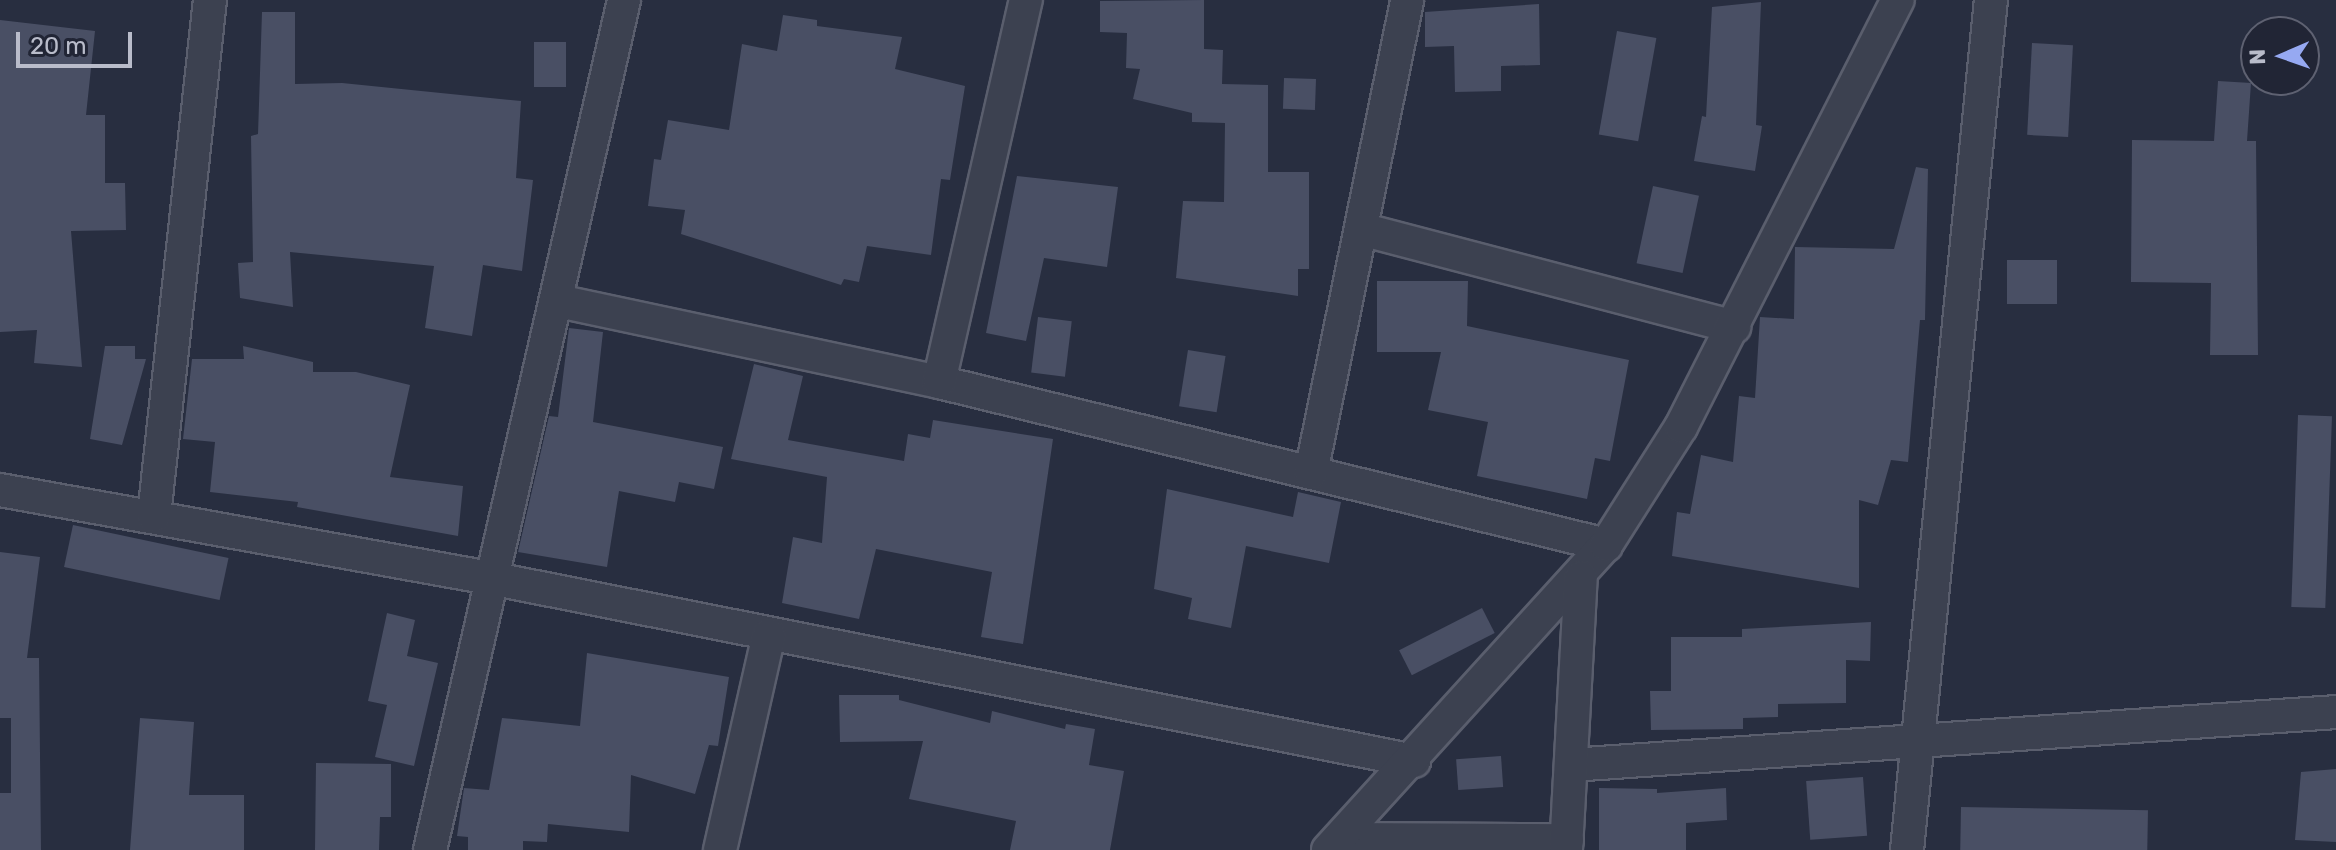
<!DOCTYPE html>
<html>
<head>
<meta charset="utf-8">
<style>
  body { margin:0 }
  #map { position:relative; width:2336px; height:850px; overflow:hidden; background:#282e40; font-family:Rubik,sans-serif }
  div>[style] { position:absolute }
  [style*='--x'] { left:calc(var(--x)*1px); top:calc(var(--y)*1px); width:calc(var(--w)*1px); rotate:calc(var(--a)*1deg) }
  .building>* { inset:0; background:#494f64; transform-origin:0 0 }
  .roads { filter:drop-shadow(2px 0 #5a5e6d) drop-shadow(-2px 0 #5a5e6d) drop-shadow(0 2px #5a5e6d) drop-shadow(0 -2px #5a5e6d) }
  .street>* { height:32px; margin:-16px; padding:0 16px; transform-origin:16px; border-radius:16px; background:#3c4150 }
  span { translate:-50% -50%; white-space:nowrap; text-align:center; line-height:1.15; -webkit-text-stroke:6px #212535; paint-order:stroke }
  .north { position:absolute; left:2240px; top:16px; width:80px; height:80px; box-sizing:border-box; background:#212535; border:2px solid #5e6171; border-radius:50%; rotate:268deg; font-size:22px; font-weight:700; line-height:32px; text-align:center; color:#b9bcca }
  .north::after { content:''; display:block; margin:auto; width:28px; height:36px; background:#96a9f2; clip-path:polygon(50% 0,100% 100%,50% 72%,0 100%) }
  .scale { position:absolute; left:16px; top:32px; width:116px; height:36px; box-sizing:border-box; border:4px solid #b9bcca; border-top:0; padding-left:10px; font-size:24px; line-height:28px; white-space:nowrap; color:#b9bcca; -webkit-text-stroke:6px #212535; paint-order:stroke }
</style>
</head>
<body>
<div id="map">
  <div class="building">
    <i style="clip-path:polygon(1204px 0,1204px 49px,1223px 50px,1222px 84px,1268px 85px,1268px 172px,1309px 172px,1309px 269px,1298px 269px,1298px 296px,1176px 278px,1183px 201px,1224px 202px,1225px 123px,1192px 122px,1192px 113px,1133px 99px,1140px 69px,1126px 68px,1127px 33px,1100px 32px,1100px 1px)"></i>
    <i style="clip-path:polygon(1761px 2px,1756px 125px,1762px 126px,1755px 171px,1694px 161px,1702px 116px,1706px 117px,1712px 7px)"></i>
    <i style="clip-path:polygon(1539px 4px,1540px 65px,1501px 66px,1501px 91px,1455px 92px,1454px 46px,1425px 47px,1425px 12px)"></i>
    <i style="clip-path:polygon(262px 12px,295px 12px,295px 84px,342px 83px,521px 101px,516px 178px,533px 180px,522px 271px,483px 265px,472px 336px,425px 328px,434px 266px,290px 252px,293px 307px,240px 298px,238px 263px,253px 262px,251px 136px,258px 134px)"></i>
    <i style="clip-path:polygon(783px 15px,817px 20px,817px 26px,902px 37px,895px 69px,965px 86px,950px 180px,941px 179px,931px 255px,867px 246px,859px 282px,844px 279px,841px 285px,681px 234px,685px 210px,648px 206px,654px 159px,661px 160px,668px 120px,729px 130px,742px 44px,777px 51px)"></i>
    <i style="clip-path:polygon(0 20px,95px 31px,86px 115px,105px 115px,105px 183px,125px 183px,126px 230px,71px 231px,82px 367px,34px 363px,37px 330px,0 332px)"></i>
    <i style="left:1617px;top:31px;width:40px;height:105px;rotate:10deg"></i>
    <i style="left:534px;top:42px;width:32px;height:45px"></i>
    <i style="left:2032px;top:43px;width:41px;height:92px;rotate:3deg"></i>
    <i style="left:1316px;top:79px;width:31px;height:32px;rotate:92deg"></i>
    <i style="clip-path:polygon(2218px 81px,2251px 83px,2247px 141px,2256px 141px,2258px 355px,2210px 355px,2211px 283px,2131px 282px,2132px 140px,2214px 141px)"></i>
    <i style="clip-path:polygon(1916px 167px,1928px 169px,1925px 320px,1920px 320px,1908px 462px,1891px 460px,1878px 505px,1859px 500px,1859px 588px,1672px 556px,1677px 512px,1690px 514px,1701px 455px,1733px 462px,1739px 396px,1755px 398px,1760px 317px,1794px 319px,1795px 247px,1894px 249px)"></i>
    <i style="clip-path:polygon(1017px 176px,1118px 187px,1107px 267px,1044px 258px,1026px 341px,986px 333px)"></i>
    <i style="left:1653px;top:186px;width:47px;height:79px;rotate:12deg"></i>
    <i style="left:2007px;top:260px;width:50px;height:44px"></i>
    <i style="clip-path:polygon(1377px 281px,1468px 281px,1467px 326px,1629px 360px,1610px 461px,1595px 458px,1587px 499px,1477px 476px,1488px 422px,1428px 410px,1441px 352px,1377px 352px)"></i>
    <i style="left:1038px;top:317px;width:34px;height:56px;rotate:7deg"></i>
    <i style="clip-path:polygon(569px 328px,603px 332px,593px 422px,723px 447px,714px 489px,679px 482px,675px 502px,619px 491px,607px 567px,518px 552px,549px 416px,558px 417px)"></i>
    <i style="clip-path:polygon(105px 346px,135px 346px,135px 359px,146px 359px,122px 445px,90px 439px)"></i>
    <i style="clip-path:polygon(243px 346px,313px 362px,313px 372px,356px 372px,410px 385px,390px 477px,463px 486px,458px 536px,297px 507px,298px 502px,210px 492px,215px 442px,183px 439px,192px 359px,244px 359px)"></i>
    <i style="left:1188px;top:350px;width:38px;height:57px;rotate:9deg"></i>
    <i style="clip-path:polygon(754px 364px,803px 376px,788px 440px,904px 461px,908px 434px,930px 438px,933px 420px,1053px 439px,1023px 644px,981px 637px,992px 572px,876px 549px,859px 619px,782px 603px,793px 537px,822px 543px,827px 477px,731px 459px)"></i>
    <i style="left:2298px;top:415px;width:34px;height:192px;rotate:2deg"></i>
    <i style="clip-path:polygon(1167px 489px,1293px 517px,1298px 492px,1341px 502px,1329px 563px,1246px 546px,1231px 628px,1188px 619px,1192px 598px,1154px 589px)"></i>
    <i style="left:73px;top:525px;width:159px;height:43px;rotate:12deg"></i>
    <i style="clip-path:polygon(0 552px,40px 557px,27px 658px,39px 658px,41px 850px,0 850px,0 793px,11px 793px,11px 718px,0 718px)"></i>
    <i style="left:1482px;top:608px;width:28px;height:93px;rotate:63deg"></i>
    <i style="clip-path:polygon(387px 613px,415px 620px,407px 656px,438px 663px,414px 766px,375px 757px,387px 705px,368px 701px)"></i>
    <i style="clip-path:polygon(1871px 622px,1870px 661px,1846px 660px,1846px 703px,1778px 704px,1778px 717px,1743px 718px,1743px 729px,1651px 730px,1650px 691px,1671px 691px,1671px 637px,1742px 637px,1742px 629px)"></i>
    <i style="clip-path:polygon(587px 653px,729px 677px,718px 746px,709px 745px,695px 794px,631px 775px,629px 832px,548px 824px,547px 842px,523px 841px,523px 850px,468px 850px,468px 837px,457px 836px,464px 788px,489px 790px,502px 718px,580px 726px)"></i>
    <i style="clip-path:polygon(839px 695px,899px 695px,899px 700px,990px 723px,992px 711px,1065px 729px,1066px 724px,1095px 729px,1089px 765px,1124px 771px,1110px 850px,1010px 850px,1016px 821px,909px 799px,923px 741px,840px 742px)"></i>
    <i style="clip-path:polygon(140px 718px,194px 722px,189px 795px,244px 795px,244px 850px,130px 850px)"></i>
    <i style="left:1501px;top:756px;width:31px;height:45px;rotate:86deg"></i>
    <i style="clip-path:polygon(316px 763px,391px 764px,391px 817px,380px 817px,379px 850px,315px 850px)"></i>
    <i style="clip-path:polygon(2336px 769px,2336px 842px,2295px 840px,2301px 772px)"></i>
    <i style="left:1863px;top:777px;width:59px;height:57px;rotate:86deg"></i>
    <i style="clip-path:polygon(1599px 788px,1657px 789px,1657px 793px,1726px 788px,1727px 820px,1686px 823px,1686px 850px,1599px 850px)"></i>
    <i style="left:1961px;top:807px;width:187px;height:43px;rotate:1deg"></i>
  </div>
  <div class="roads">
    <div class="street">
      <i style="--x:1361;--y:229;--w:386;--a:14.7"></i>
      <i style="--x:558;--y:301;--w:390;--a:12"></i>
      <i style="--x:939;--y:382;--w:687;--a:13.73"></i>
      <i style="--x:939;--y:382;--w:392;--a:-77.2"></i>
      <i style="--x:1311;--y:473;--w:483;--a:-78.5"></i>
      <i style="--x:0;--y:490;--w:503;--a:10.19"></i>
      <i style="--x:495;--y:579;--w:937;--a:11.2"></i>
      <i style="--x:154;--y:516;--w:519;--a:-83.81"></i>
      <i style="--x:1571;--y:765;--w:767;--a:-3.96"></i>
      <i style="--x:1339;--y:839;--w:228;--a:0.3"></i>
      <i style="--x:430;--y:850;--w:872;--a:-77.14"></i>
      <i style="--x:720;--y:850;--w:221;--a:-77.2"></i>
      <i style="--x:1328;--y:850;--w:413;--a:-47.7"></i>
      <i style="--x:1606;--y:545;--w:140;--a:-57.6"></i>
      <i style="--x:1681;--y:427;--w:479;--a:-63.1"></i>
      <i style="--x:1566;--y:850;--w:273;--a:-86.9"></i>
      <i style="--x:1907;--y:850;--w:854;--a:-84.36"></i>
    </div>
  </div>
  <div class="north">N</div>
  <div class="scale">20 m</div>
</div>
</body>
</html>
